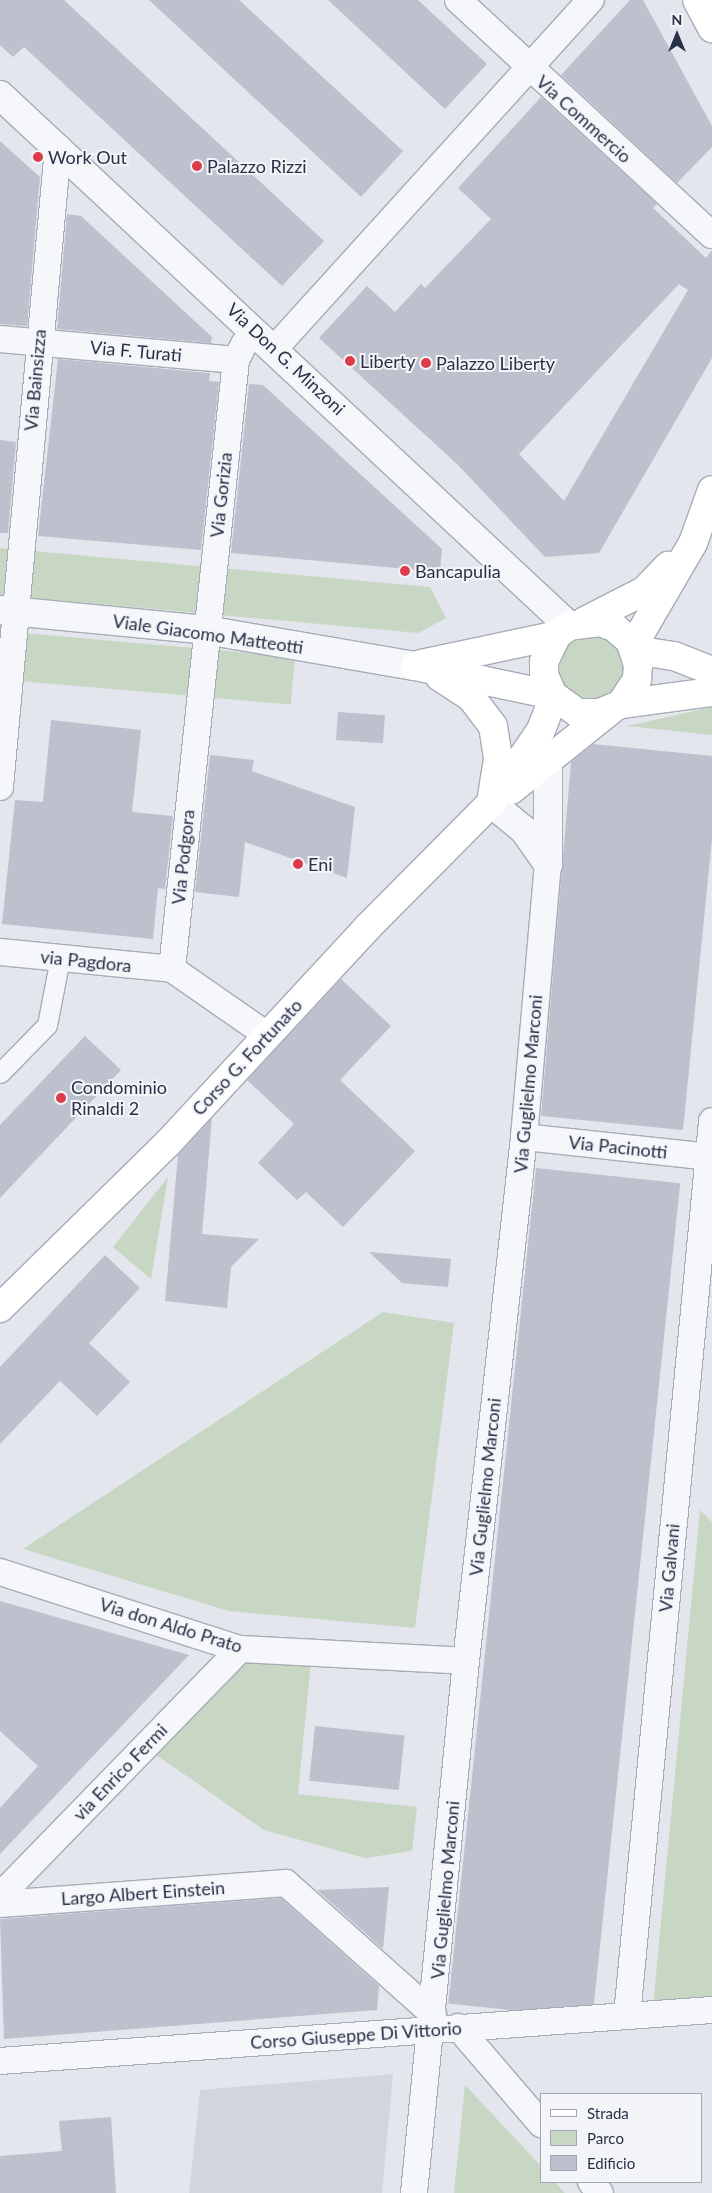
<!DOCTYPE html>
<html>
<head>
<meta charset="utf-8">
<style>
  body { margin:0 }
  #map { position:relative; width:712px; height:2193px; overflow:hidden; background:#e3e6ec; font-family:Lato,sans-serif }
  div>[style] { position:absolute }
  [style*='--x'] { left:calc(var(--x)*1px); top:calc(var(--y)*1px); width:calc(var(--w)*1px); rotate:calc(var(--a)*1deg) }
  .built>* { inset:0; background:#d0d5df }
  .green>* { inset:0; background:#c7d7c3; transform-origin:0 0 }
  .building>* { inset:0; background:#bcc1cd; transform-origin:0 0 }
  .roads { filter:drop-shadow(1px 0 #a7acb7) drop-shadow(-1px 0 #a7acb7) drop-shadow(0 1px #a7acb7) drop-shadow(0 -1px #a7acb7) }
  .pedestrian>* { height:19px; margin:-9.5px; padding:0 9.5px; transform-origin:9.5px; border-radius:9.5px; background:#f6f7fa }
  .minor>* { height:26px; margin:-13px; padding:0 13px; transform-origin:13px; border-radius:13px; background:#f6f7fa }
  .tertiary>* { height:28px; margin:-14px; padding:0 14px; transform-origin:14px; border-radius:14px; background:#f6f7fa }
  .secondary>* { height:28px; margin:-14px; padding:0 14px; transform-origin:14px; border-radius:14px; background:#fff }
  .dots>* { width:14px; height:14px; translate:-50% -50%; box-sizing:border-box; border:2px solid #f3f5f9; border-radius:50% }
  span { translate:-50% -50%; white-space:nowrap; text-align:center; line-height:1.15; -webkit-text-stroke:4px #f3f5f9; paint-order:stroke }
  .street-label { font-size:18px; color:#283147 }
  .poi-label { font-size:18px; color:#283147 }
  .left { translate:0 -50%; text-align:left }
  .legend { position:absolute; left:540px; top:2093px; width:162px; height:90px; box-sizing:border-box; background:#f3f5f9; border:1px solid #a2a7b2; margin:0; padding:6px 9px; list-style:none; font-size:15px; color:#283147 }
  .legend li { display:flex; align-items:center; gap:10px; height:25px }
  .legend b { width:25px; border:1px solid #a2a7b2 }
  .north { position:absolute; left:652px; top:10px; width:50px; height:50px; -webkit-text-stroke:4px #f3f5f9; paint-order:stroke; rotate:0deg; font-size:14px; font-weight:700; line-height:20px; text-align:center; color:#283147 }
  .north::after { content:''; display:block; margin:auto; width:18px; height:22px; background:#283147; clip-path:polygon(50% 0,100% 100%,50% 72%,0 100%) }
</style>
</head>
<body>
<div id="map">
  <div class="built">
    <i style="clip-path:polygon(393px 2074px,382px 2193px,189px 2193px,200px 2090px)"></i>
  </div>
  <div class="green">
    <i style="clip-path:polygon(0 548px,430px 587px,446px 618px,418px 633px,0 595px)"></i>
    <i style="clip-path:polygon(614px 627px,637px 679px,608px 711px,553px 695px,557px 635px)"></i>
    <i style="left:0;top:631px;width:296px;height:48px;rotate:5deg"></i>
    <i style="clip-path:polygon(712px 707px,712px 735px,627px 726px)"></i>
    <i style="clip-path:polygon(168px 1177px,151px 1279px,113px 1247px)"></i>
    <i style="clip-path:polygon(383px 1312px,454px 1323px,415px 1628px,229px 1611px,23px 1549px)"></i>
    <i style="clip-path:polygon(700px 1510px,712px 1522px,712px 1997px,653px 2006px)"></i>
    <i style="clip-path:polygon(240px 1649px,312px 1652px,298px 1794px,417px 1807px,412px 1851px,365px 1858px,264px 1830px,145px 1747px)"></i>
    <i style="clip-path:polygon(465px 2085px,541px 2166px,541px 2182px,555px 2182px,565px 2193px,454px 2193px)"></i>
  </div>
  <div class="building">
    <i style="clip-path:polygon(0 0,64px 0,324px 241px,282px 286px,24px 47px,13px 57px,0 45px)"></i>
    <i style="clip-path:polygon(149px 0,239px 0,403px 151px,361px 197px)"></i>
    <i style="clip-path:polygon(328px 0,418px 0,487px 64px,445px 109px)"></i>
    <i style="clip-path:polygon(630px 0,643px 0,712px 126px,712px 147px,677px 183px,561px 75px)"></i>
    <i style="clip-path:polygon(evenodd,541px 97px,657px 204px,653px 208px,706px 258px,712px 250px,712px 358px,599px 553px,545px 557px,456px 463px,319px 338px,367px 286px,395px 312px,421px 284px,425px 288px,491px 219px,458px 188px,541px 97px,679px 284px,688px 290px,564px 501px,519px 454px,679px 284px)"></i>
    <i style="clip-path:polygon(0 141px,40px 177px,27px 326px,0 324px)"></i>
    <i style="clip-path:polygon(67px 214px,81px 216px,212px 337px,211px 343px,57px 329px)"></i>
    <i style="clip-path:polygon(58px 359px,210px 373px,209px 381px,219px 382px,201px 550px,38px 536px)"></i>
    <i style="clip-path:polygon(249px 384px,263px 385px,442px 549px,440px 572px,231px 553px)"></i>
    <i style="clip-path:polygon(0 440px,16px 442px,8px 533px,0 533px)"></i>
    <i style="left:338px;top:712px;width:47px;height:28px;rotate:4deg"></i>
    <i style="clip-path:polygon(51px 720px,141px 730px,132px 812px,173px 816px,165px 889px,158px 888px,153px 939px,2px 924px,15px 800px,43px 802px)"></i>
    <i style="clip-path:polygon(593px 744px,712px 756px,712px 839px,683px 1130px,541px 1116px,571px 762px)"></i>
    <i style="clip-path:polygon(210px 755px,254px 760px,252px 771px,355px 807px,347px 878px,245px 842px,239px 897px,195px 892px)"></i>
    <i style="clip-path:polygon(341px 979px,391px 1026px,340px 1080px,415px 1151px,343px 1227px,306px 1192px,297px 1200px,258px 1163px,294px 1124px,247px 1080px)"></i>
    <i style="clip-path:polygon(85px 1036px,121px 1070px,0 1198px,0 1125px)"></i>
    <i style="clip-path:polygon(212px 1118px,202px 1234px,259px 1239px,231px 1267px,227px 1308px,165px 1301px,178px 1155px)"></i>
    <i style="left:536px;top:1168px;width:145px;height:840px;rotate:6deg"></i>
    <i style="clip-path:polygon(369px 1252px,451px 1259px,448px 1287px,402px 1283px)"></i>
    <i style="clip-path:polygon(105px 1255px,140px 1288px,89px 1343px,130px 1382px,97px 1416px,60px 1381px,0 1444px,0 1367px)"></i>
    <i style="clip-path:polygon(0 1601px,189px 1655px,0 1854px,0 1808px,38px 1766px,0 1731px)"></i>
    <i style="left:315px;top:1726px;width:90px;height:55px;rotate:6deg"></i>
    <i style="clip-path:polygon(389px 1887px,383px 1949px,317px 1890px)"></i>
    <i style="clip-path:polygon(281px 1898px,379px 1986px,377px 2010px,4px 2039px,0 1919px)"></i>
    <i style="clip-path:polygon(111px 2117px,116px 2193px,0 2193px,0 2156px,62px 2151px,59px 2121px)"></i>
  </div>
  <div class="roads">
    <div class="pedestrian">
      <i style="--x:0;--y:1073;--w:67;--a:-45.6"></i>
      <i style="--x:47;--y:1025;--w:68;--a:-79"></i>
    </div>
    <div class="minor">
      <i style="--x:458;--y:0;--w:346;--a:42.8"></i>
      <i style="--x:0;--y:339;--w:237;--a:5.1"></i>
      <i style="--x:236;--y:360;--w:18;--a:-63"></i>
      <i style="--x:275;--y:348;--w:470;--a:-47.8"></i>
      <i style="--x:236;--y:360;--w:612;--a:96"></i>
      <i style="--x:172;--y:969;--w:116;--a:34.8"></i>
      <i style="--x:0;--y:787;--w:642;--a:-84.81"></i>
      <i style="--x:0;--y:952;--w:173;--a:5.6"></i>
      <i style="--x:524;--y:1137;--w:189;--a:6.1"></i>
      <i style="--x:0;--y:1572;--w:252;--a:17.8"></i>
      <i style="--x:240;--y:1649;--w:226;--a:3"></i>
      <i style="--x:0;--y:1896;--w:344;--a:-45.8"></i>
      <i style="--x:0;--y:1904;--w:287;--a:-4.2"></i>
      <i style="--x:286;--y:1883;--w:197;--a:41.7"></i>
      <i style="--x:627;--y:2016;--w:899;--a:-84.57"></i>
      <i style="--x:458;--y:2027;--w:128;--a:49.4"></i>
      <i style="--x:0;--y:2061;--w:714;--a:-4.1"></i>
      <i style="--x:591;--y:2182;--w:14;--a:51"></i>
      <i style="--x:414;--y:2193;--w:535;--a:-84.42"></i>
      <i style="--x:466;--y:1661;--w:527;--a:-83.68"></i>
      <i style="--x:524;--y:1137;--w:274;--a:-85"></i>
    </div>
    <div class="tertiary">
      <i style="--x:0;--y:95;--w:778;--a:43.02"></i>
      <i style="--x:0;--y:610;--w:207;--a:5.5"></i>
      <i style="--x:206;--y:630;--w:212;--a:9.8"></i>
      <i style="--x:548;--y:762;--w:102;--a:90"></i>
      <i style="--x:491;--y:803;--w:43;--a:39.3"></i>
      <i style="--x:524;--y:830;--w:42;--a:54.8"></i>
    </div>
    <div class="secondary">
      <i style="--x:697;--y:0;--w:32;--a:62"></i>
      <i style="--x:585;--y:621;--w:66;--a:-27"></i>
      <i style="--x:644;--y:591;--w:35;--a:-46"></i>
      <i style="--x:633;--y:646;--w:119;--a:-59.8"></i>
      <i style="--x:693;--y:543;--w:56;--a:-70.3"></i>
      <i style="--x:635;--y:650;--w:39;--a:9"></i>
      <i style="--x:674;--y:656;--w:41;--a:21.5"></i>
      <i style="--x:421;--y:664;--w:139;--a:-12"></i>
      <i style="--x:415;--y:666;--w:141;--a:11.9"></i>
      <i style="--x:553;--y:695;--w:31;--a:36"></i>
      <i style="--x:578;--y:713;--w:22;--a:0"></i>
      <i style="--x:600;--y:713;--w:23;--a:-23"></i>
      <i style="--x:621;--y:704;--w:30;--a:-57"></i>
      <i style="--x:637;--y:679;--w:14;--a:-86"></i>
      <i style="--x:638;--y:665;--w:25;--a:-108"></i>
      <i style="--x:630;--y:641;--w:21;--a:-139"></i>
      <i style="--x:614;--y:627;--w:15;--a:-160"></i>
      <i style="--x:600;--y:622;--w:31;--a:173"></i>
      <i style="--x:569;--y:626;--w:15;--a:143"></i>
      <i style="--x:557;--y:635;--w:30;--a:116"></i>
      <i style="--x:544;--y:662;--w:13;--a:90"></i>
      <i style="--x:544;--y:675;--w:22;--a:66"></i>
      <i style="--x:440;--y:677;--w:37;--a:33"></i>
      <i style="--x:471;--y:697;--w:36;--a:53"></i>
      <i style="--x:493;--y:726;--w:33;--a:81"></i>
      <i style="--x:498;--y:759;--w:44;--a:99.2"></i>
      <i style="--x:621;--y:704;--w:92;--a:-7.5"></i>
      <i style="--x:511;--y:790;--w:128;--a:-38.7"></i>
      <i style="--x:0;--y:1308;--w:235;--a:-44.5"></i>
      <i style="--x:168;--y:1143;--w:293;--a:-47.2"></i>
      <i style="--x:367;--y:928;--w:176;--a:-45.2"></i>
      <i style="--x:491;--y:803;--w:88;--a:-55.6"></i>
      <i style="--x:541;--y:730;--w:36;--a:-69"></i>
    </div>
  </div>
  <div class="dots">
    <i style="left:38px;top:157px;background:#de3b4a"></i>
    <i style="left:197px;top:166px;background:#de3b4a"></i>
    <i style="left:350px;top:361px;background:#de3b4a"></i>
    <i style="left:426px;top:363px;background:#de3b4a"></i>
    <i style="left:405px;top:571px;background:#de3b4a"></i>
    <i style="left:298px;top:864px;background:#de3b4a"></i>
    <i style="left:61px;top:1098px;background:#de3b4a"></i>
  </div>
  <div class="street-label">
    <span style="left:584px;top:119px;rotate:42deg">Via Commercio</span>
    <span style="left:136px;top:351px;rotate:5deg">Via F. Turati</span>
    <span style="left:286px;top:359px;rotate:43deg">Via Don G. Minzoni</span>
    <span style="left:35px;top:380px;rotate:-85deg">Via Bainsizza</span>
    <span style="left:221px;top:495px;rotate:-84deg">Via Gorizia</span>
    <span style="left:208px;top:634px;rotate:8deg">Viale Giacomo Matteotti</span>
    <span style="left:183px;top:857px;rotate:-84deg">Via Podgora</span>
    <span style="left:86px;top:961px;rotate:6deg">via Pagdora</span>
    <span style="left:247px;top:1057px;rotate:-47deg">Corso G. Fortunato</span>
    <span style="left:528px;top:1084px;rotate:-85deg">Via Guglielmo Marconi</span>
    <span style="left:618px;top:1147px;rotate:6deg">Via Pacinotti</span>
    <span style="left:485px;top:1487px;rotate:-84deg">Via Guglielmo Marconi</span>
    <span style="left:669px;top:1568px;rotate:-85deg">Via Galvani</span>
    <span style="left:171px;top:1625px;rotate:17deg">Via don Aldo Prato</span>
    <span style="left:120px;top:1772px;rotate:-46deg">via Enrico Fermi</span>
    <span style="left:445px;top:1890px;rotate:-85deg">Via Guglielmo Marconi</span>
    <span style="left:143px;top:1893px;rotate:-4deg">Largo Albert Einstein</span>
    <span style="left:356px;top:2035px;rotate:-4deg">Corso Giuseppe Di Vittorio</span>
  </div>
  <div class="poi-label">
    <span class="left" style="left:48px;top:157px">Work Out</span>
    <span class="left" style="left:207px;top:166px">Palazzo Rizzi</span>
    <span class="left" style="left:360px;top:361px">Liberty</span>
    <span class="left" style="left:436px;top:363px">Palazzo Liberty</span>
    <span class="left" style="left:415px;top:571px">Bancapulia</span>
    <span class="left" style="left:308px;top:864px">Eni</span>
    <span class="left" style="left:71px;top:1098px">Condominio<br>Rinaldi 2</span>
  </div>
  <ul class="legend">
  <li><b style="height:6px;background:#fff"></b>Strada</li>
  <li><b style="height:14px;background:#c7d7c3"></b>Parco</li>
  <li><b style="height:14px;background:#bcc1cd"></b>Edificio</li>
  </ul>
  <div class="north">N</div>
</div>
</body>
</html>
